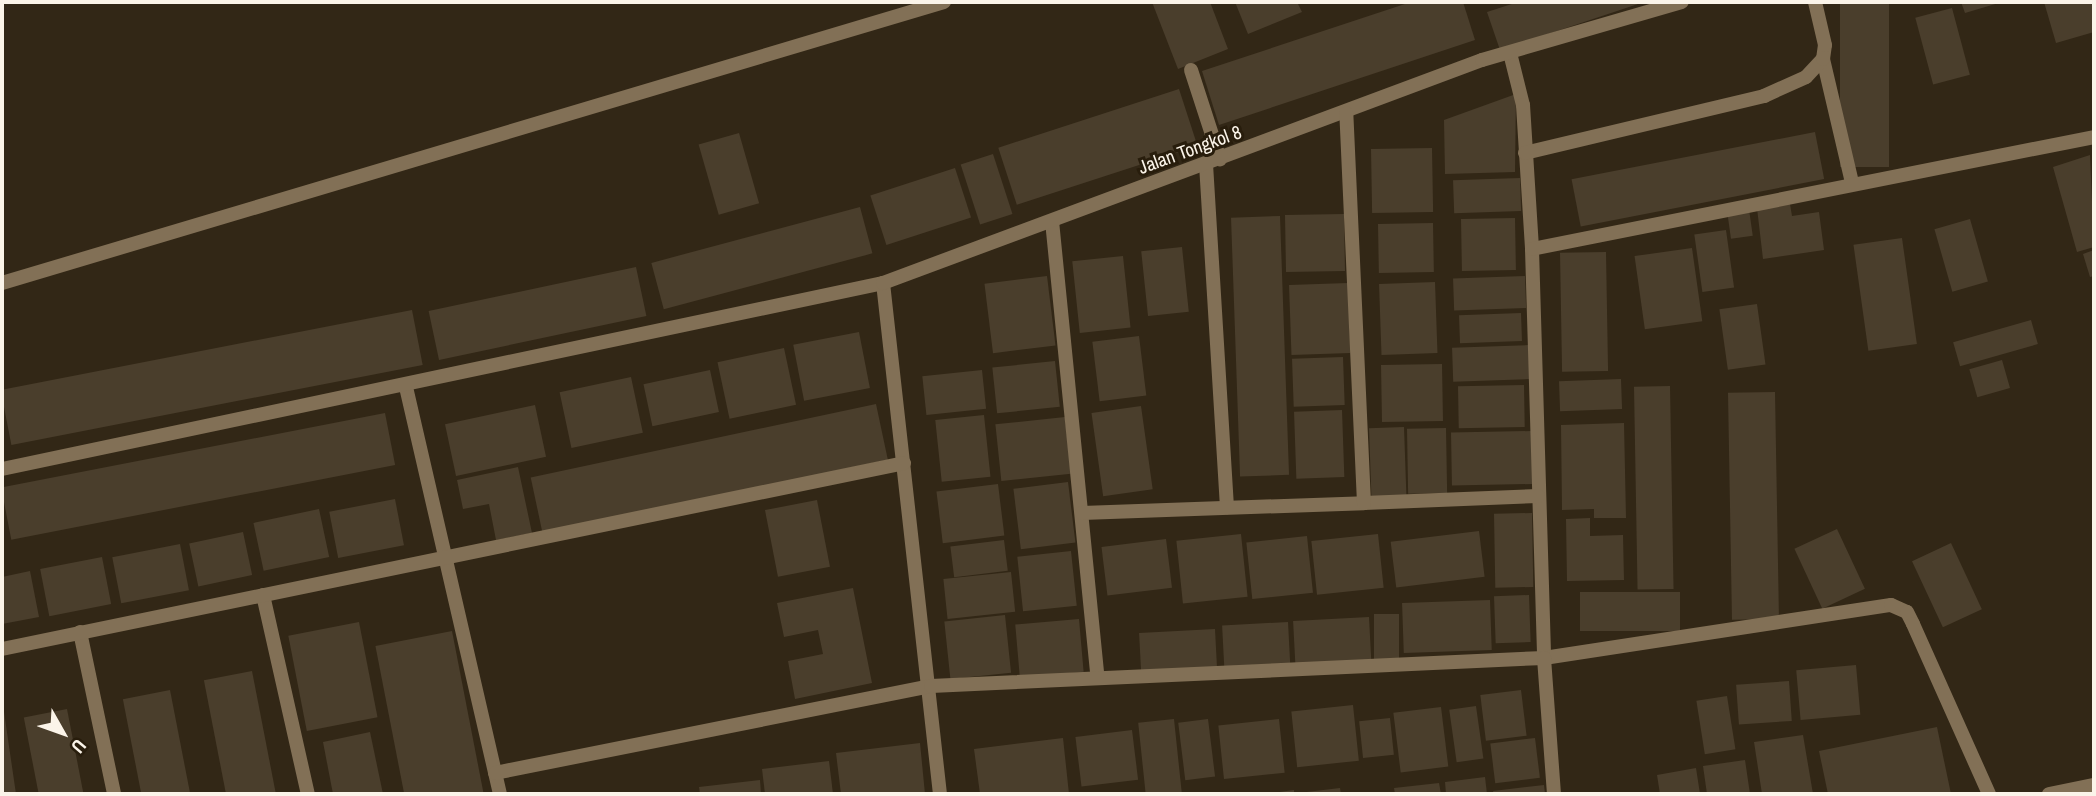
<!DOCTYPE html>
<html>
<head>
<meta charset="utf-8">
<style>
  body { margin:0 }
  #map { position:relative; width:2096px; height:796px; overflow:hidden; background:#322716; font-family:"Archivo Narrow",sans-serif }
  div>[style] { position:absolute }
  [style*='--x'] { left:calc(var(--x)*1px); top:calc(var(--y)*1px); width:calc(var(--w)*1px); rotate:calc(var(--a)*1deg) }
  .building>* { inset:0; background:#4a3e2c; transform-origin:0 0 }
  .street>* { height:14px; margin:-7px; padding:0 7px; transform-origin:7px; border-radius:7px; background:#827056 }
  span { translate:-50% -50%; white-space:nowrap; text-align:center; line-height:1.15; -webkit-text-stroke:6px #281d0c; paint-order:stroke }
  .street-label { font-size:19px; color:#fbf4e9 }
  .frame { position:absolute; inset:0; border:4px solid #fbf4e9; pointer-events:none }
  .north { position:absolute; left:28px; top:698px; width:70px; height:70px; -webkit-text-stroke:5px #281d0c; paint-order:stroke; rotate:130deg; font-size:19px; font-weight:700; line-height:28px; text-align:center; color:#fbf4e9 }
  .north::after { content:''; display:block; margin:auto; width:24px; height:32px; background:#fbf4e9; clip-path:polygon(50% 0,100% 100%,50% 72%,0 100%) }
</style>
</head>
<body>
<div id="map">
  <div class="building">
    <i style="clip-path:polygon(1152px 2px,1210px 2px,1228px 49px,1178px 69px)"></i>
    <i style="clip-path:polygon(1235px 2px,1297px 2px,1302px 12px,1248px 34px)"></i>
    <i style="clip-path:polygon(1411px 2px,1463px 2px,1475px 40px,1219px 125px,1202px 71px)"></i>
    <i style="clip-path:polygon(1518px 2px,1644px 2px,1500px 50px,1487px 12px)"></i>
    <i style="left:1840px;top:2px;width:49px;height:165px"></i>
    <i style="clip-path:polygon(1961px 2px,2002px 2px,1965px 13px)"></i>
    <i style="clip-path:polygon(2044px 2px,2094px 2px,2094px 32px,2056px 43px)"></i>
    <i style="left:1952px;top:8px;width:69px;height:38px;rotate:75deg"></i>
    <i style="left:1179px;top:89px;width:60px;height:190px;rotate:72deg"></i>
    <i style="clip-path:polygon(1516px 94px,1515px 172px,1445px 174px,1444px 120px)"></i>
    <i style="left:1815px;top:132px;width:48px;height:248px;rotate:79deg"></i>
    <i style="left:739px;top:133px;width:73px;height:42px;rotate:74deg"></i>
    <i style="left:1432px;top:148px;width:64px;height:61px;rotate:89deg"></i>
    <i style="left:993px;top:154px;width:63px;height:34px;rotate:72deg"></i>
    <i style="clip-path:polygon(2090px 155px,2094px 247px,2077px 252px,2053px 167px)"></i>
    <i style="left:955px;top:168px;width:52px;height:89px;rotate:72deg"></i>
    <i style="left:1520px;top:178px;width:33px;height:67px;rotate:88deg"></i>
    <i style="clip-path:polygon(1790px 204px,1792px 216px,1819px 212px,1824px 250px,1763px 259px,1757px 208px)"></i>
    <i style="left:860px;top:207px;width:48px;height:216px;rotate:75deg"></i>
    <i style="left:1749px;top:209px;width:27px;height:22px;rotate:82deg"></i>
    <i style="left:1344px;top:214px;width:57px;height:59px;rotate:89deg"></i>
    <i style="left:1280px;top:216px;width:259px;height:49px;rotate:88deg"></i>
    <i style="left:1515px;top:218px;width:52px;height:54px;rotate:89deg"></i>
    <i style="left:1970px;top:219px;width:65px;height:37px;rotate:74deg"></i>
    <i style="left:1433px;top:223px;width:49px;height:55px;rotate:89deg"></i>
    <i style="left:1726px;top:230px;width:58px;height:32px;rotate:82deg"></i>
    <i style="left:1902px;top:238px;width:107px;height:49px;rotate:82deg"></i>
    <i style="left:1182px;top:247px;width:65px;height:41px;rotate:84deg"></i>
    <i style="left:1692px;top:248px;width:74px;height:58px;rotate:82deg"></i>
    <i style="clip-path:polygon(2094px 250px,2094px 276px,2090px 277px,2083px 254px)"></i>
    <i style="left:1606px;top:252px;width:119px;height:46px;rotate:89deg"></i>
    <i style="left:1123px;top:256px;width:72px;height:51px;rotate:84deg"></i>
    <i style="left:636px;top:267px;width:50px;height:212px;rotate:78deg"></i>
    <i style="left:1047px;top:276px;width:70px;height:63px;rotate:83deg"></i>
    <i style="left:1525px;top:276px;width:32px;height:72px;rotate:88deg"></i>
    <i style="left:1435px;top:282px;width:71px;height:56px;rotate:88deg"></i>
    <i style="left:1348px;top:283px;width:70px;height:59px;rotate:88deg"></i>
    <i style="left:1757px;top:304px;width:61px;height:38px;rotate:82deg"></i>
    <i style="left:412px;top:310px;width:56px;height:419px;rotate:79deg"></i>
    <i style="left:1521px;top:313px;width:28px;height:62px;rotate:88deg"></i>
    <i style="left:2031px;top:320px;width:25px;height:81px;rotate:74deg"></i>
    <i style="left:859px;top:332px;width:57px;height:67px;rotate:79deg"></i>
    <i style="left:1139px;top:336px;width:60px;height:47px;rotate:83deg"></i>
    <i style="left:1530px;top:345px;width:34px;height:78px;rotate:88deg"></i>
    <i style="left:784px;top:348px;width:58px;height:68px;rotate:78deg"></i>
    <i style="left:1343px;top:357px;width:48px;height:51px;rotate:88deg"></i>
    <i style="left:2002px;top:360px;width:29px;height:34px;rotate:74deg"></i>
    <i style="left:1055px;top:361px;width:46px;height:63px;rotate:84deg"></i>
    <i style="left:1442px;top:364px;width:57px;height:61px;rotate:89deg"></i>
    <i style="left:710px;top:370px;width:43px;height:68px;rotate:78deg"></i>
    <i style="left:982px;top:370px;width:39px;height:60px;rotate:84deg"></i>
    <i style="left:631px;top:377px;width:57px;height:73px;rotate:78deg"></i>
    <i style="left:1621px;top:379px;width:30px;height:62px;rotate:88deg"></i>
    <i style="left:1524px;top:385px;width:42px;height:66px;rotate:89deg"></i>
    <i style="left:1670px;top:386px;width:203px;height:36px;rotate:89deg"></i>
    <i style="left:1775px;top:392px;width:227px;height:47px;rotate:89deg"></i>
    <i style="left:876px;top:404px;width:57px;height:353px;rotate:78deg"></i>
    <i style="left:535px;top:405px;width:53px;height:92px;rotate:78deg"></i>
    <i style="left:1141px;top:406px;width:84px;height:50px;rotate:82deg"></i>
    <i style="left:1342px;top:410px;width:67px;height:48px;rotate:88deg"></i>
    <i style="left:385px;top:413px;width:53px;height:391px;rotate:79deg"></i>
    <i style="left:984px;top:415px;width:62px;height:49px;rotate:84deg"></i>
    <i style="left:1065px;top:417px;width:57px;height:70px;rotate:84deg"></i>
    <i style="clip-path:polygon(1624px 423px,1626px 518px,1594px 518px,1594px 509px,1562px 510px,1561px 425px)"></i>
    <i style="left:1404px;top:427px;width:73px;height:35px;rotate:88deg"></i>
    <i style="left:1446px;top:428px;width:65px;height:39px;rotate:89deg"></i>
    <i style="left:1532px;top:431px;width:53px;height:81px;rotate:89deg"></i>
    <i style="clip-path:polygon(518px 467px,532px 533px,496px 540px,489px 504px,463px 509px,457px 480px)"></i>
    <i style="left:1068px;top:482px;width:61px;height:55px;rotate:83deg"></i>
    <i style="left:998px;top:484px;width:52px;height:62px;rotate:83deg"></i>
    <i style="left:395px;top:499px;width:47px;height:67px;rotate:79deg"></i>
    <i style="left:817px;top:500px;width:68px;height:53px;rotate:79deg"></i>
    <i style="left:319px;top:509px;width:49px;height:67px;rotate:78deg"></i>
    <i style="left:1532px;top:513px;width:74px;height:38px;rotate:89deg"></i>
    <i style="clip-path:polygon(1590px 518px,1590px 536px,1623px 535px,1624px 580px,1567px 581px,1566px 519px)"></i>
    <i style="left:1837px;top:529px;width:66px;height:47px;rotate:65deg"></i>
    <i style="left:1479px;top:531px;width:46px;height:89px;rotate:83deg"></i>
    <i style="left:243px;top:532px;width:44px;height:55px;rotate:78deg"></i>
    <i style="left:1241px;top:534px;width:63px;height:65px;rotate:84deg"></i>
    <i style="left:1378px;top:534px;width:54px;height:67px;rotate:84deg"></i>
    <i style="left:1307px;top:536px;width:57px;height:61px;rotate:84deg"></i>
    <i style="left:1166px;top:539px;width:49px;height:65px;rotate:83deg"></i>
    <i style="left:1004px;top:540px;width:31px;height:54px;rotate:83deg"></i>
    <i style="left:1951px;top:543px;width:73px;height:43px;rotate:65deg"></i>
    <i style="left:180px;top:544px;width:47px;height:69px;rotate:79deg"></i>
    <i style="left:1071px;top:551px;width:55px;height:54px;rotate:84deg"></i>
    <i style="left:102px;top:557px;width:48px;height:63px;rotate:79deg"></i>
    <i style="clip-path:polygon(30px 571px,39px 617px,2px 624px,2px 577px)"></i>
    <i style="left:1011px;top:572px;width:40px;height:68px;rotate:84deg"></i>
    <i style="clip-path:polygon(853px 588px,872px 683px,795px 699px,788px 661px,823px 654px,818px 630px,784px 637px,777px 603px)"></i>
    <i style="left:1680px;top:592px;width:39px;height:100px;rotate:90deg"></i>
    <i style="left:1529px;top:595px;width:47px;height:35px;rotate:88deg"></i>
    <i style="left:1490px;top:600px;width:50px;height:88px;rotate:88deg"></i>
    <i style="left:1374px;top:614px;width:25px;height:45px"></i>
    <i style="left:1005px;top:615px;width:58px;height:61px;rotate:84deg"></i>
    <i style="left:1369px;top:617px;width:45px;height:76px;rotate:87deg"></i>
    <i style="left:1079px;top:619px;width:53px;height:64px;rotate:85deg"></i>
    <i style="left:359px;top:622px;width:97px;height:72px;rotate:79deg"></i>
    <i style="left:1288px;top:622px;width:41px;height:66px;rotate:87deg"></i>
    <i style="left:1215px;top:629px;width:39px;height:76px;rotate:87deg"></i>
    <i style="left:452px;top:631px;width:166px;height:78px;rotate:79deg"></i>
    <i style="left:1856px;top:665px;width:50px;height:60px;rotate:85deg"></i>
    <i style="left:252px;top:671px;width:126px;height:49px;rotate:79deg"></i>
    <i style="left:1789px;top:681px;width:40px;height:53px;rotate:86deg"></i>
    <i style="left:170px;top:690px;width:106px;height:48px;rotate:79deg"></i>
    <i style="left:1521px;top:690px;width:46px;height:41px;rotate:83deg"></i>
    <i style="left:1727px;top:696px;width:54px;height:31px;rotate:81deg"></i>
    <i style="clip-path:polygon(2px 705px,3px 705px,16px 794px,2px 794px)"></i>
    <i style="left:1353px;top:705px;width:56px;height:62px;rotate:84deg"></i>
    <i style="left:1476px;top:706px;width:53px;height:27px;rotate:82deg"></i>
    <i style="left:1441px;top:707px;width:60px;height:48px;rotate:83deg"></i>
    <i style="left:67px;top:709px;width:87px;height:44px;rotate:79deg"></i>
    <i style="left:1390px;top:718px;width:37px;height:31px;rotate:84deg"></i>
    <i style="left:1174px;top:719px;width:75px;height:36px;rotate:84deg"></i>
    <i style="left:1208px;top:719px;width:58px;height:30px;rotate:83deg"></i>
    <i style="left:1279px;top:719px;width:54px;height:61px;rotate:84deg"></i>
    <i style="clip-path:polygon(1937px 727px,1951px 794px,1828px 794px,1819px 751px)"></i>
    <i style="left:1132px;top:730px;width:50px;height:57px;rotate:83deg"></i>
    <i style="clip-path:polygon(370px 732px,383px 794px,333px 794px,323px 742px)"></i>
    <i style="clip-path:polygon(1803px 735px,1813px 794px,1762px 794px,1754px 742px)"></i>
    <i style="clip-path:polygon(1063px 738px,1069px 794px,980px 794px,974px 749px)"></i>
    <i style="left:1535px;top:738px;width:40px;height:45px;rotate:83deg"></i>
    <i style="clip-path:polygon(920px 743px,925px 794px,841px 794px,836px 753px)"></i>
    <i style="clip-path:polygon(1745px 760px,1750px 794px,1707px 794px,1703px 766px)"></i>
    <i style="clip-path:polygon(829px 761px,833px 794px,765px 794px,762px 769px)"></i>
    <i style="clip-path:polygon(1696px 768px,1700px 794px,1660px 794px,1657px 775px)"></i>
    <i style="clip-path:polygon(1485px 777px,1487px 794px,1446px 794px,1445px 782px)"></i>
    <i style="clip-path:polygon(760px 780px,761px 794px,700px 794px,699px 787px)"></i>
    <i style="clip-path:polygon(1439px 783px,1441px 794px,1395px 794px,1394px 788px)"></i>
    <i style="clip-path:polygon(1544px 785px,1545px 794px,1494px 794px,1493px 791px)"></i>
    <i style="clip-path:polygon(1340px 788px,1341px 794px,1298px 794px,1298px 793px)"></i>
    <i style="clip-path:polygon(1294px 790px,1294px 794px,1272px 794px,1272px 793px)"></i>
  </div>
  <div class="street">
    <i style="--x:1510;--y:53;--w:54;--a:76"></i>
    <i style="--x:1523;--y:105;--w:144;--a:86.4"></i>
    <i style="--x:1532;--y:249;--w:409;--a:88.3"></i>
    <i style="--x:1544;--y:658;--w:351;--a:-8.7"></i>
    <i style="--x:1891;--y:605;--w:17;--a:24"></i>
    <i style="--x:1907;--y:612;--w:13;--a:63"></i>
    <i style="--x:1913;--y:624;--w:186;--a:65.9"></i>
    <i style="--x:1823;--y:59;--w:127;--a:76.8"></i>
    <i style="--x:1191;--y:70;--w:94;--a:72"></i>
    <i style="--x:1525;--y:153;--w:246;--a:-13.4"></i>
    <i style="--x:1764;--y:96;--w:46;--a:-24.3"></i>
    <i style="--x:1806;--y:77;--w:25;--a:-47"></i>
    <i style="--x:1823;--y:59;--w:14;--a:-82"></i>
    <i style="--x:1825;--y:45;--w:44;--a:-103.1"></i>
    <i style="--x:1206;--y:164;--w:344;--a:86.5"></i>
    <i style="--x:1052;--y:221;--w:459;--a:84.3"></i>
    <i style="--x:1532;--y:249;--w:573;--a:-11.27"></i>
    <i style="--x:2;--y:283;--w:983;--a:-16.61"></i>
    <i style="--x:883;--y:283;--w:514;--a:83.64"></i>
    <i style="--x:406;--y:387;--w:418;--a:77"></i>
    <i style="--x:2;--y:469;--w:900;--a:-11.92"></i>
    <i style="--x:883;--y:283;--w:639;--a:-20.42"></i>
    <i style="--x:1482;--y:60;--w:208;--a:-16.2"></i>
    <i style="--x:1364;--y:503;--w:174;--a:-2.3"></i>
    <i style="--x:1082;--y:513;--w:282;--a:-2"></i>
    <i style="--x:1364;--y:503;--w:390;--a:-92.6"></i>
    <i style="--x:263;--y:595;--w:204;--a:77.3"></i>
    <i style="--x:80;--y:632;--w:166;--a:78.1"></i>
    <i style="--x:2;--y:649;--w:921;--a:-11.65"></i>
    <i style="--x:495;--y:773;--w:445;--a:-11.3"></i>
    <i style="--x:931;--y:686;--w:614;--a:-2.62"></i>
    <i style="--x:1544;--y:658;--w:136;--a:85.8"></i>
    <i style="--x:2049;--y:794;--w:46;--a:-11.3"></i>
  </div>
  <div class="street-label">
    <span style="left:1190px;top:150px;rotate:-20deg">Jalan Tongkol 8</span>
  </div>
  <div class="frame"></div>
  <div class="north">U</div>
</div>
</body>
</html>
